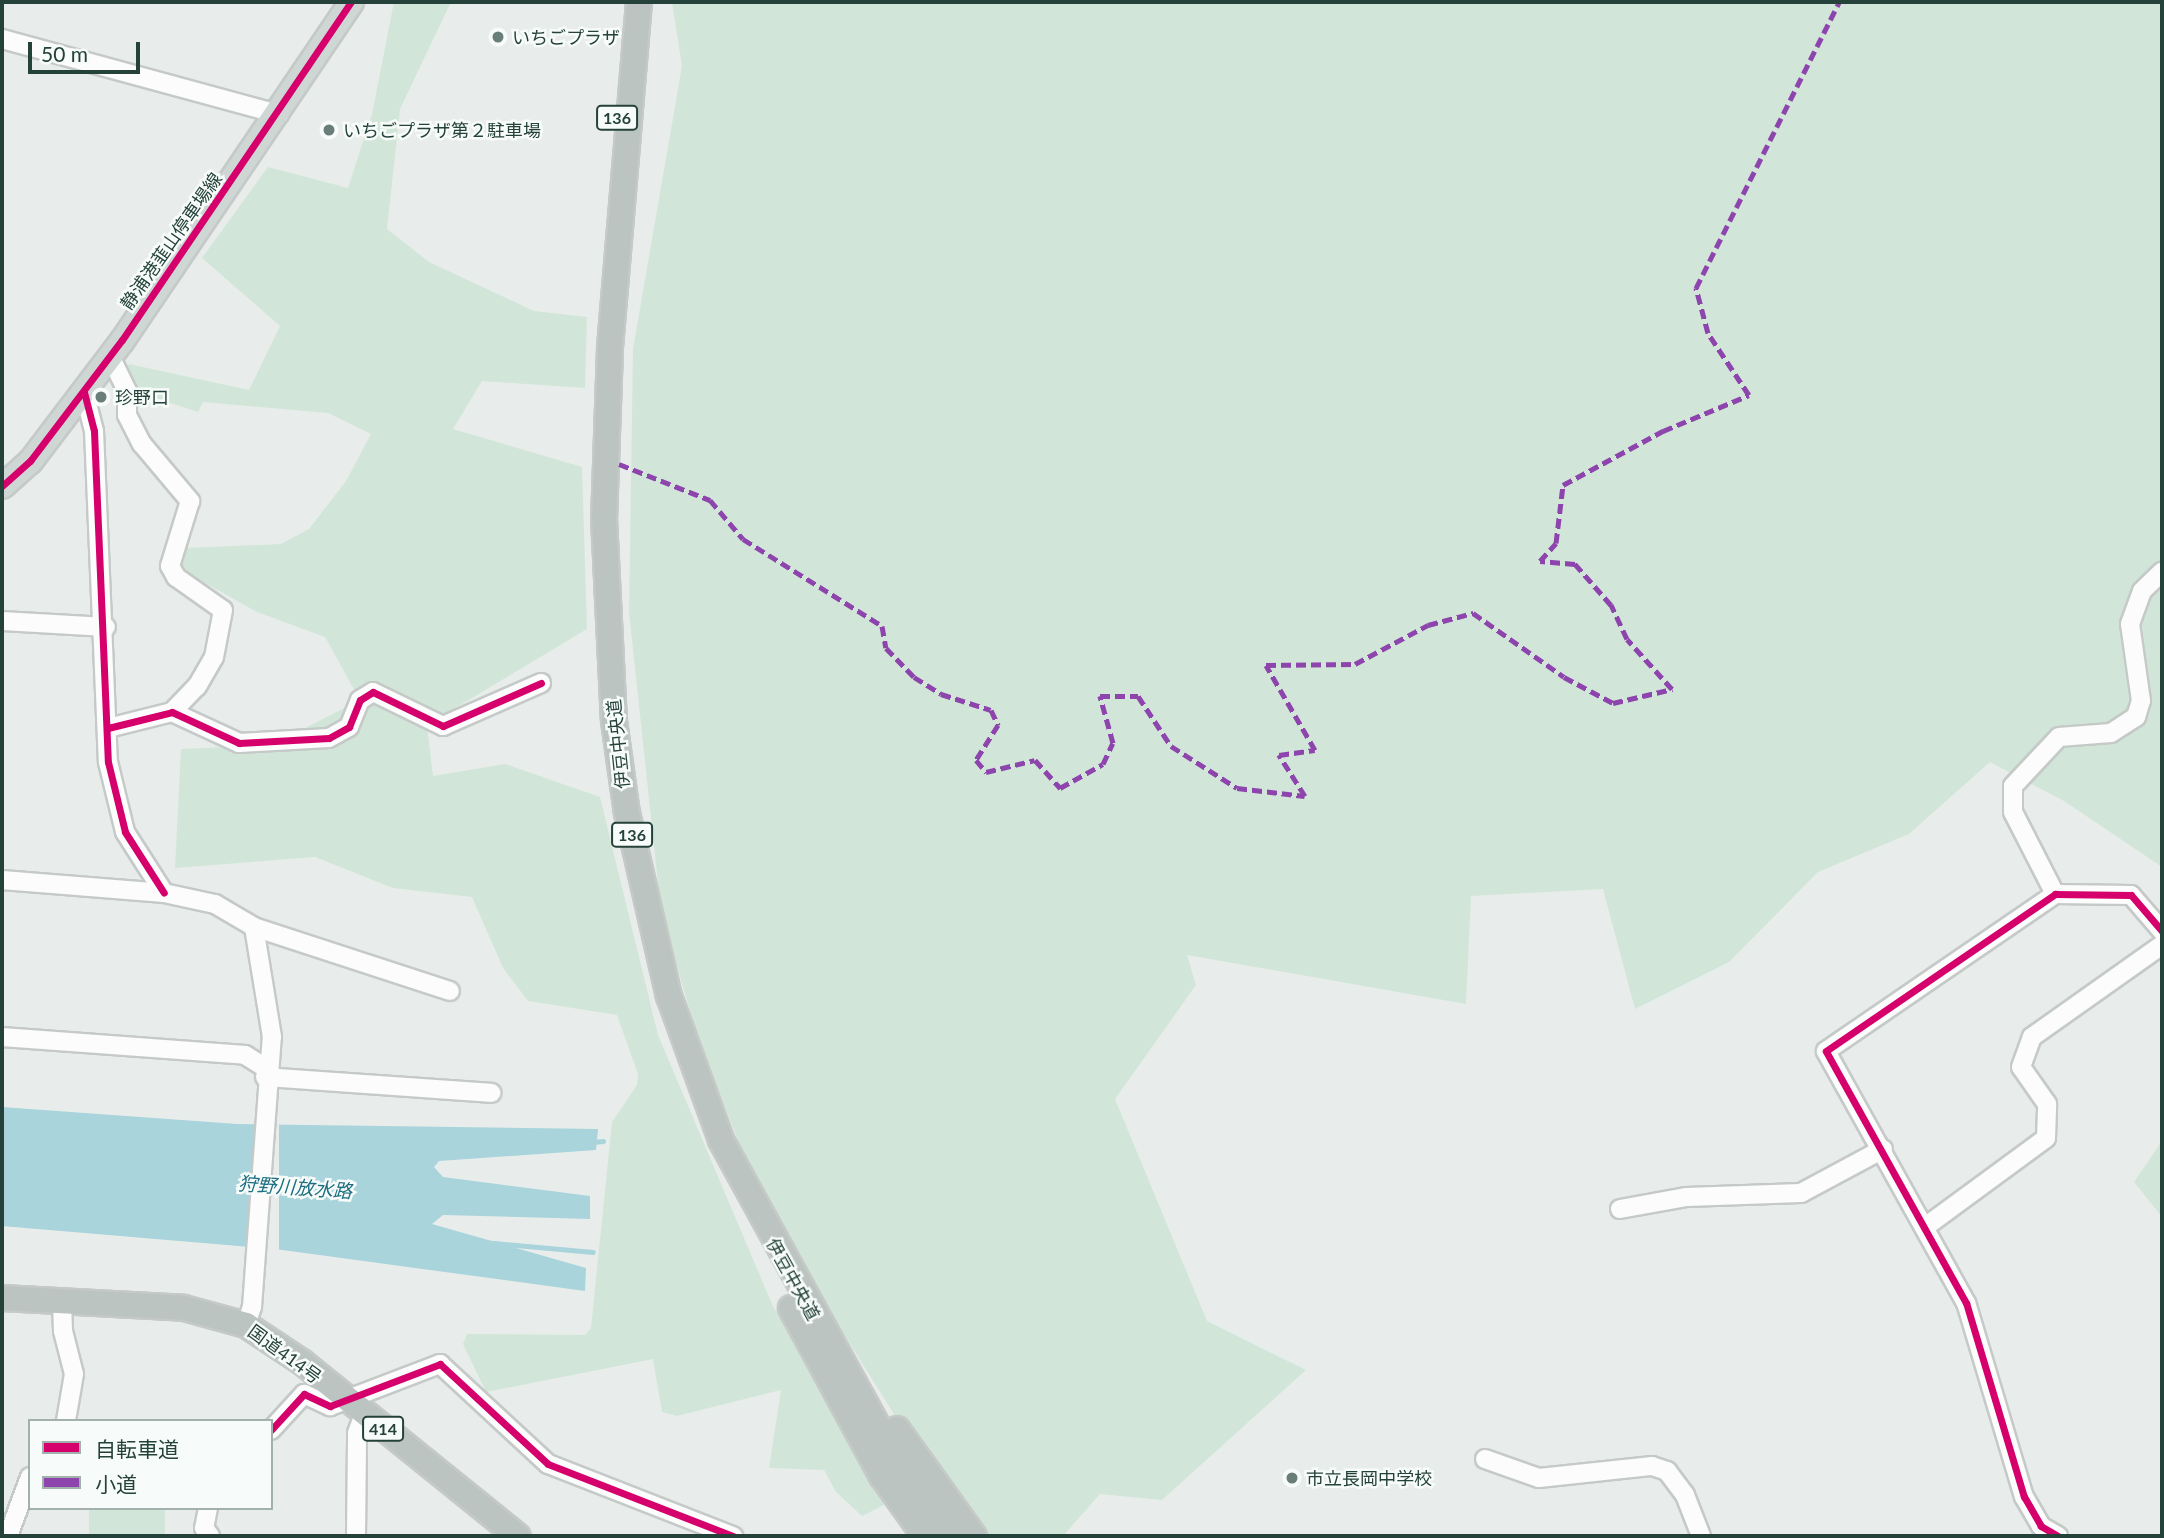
<!DOCTYPE html>
<html>
<head>
<meta charset="utf-8">
<style>
  body { margin:0 }
  #map { position:relative; width:2164px; height:1538px; overflow:hidden; background:#e8edeb; font-family:Lato,"Noto Sans JP",sans-serif }
  div>[style] { position:absolute }
  [style*='--x'] { left:calc(var(--x)*1px); top:calc(var(--y)*1px); width:calc(var(--w)*1px); rotate:calc(var(--a)*1deg) }
  .green>* { inset:0; background:#d1e6d8; transform-origin:0 0 }
  .water>* { inset:0; background:#a9d4db }
  .pier>* { inset:0; background:#e8edeb; transform-origin:0 0 }
  .stream>* { height:4.5px; margin:-2.25px; padding:0 2.25px; transform-origin:2.25px; border-radius:2.25px; background:#a9d4db }
  .roads { filter:drop-shadow(2px 0 #c5cac8) drop-shadow(-2px 0 #c5cac8) drop-shadow(0 2px #c5cac8) drop-shadow(0 -2px #c5cac8) }
  .minor>* { height:18px; margin:-9px; padding:0 9px; transform-origin:9px; border-radius:9px; background:#fcfcfc }
  .major>* { height:23px; margin:-11.5px; padding:0 11.5px; transform-origin:11.5px; border-radius:11.5px; background:#cfd7d5 }
  .highway>* { height:24px; margin:-12px; padding:0 12px; transform-origin:12px; border-radius:12px; background:#bcc4c2 }
  .quiet>* { height:5px; margin-top:-2.5px; transform-origin:0; background:repeating-linear-gradient(90deg,#8e44ad 0 10px,transparent 0 15px) }
  .cycleway>* { height:7px; margin:-3.5px; padding:0 3.5px; transform-origin:3.5px; border-radius:3.5px; background:#d6006c }
  .dots>* { width:19px; height:19px; translate:-50% -50%; box-sizing:border-box; border:4px solid #f7fbf9; border-radius:50% }
  span { translate:-50% -50%; white-space:nowrap; text-align:center; line-height:1.15; -webkit-text-stroke:5px #f7fbf9; paint-order:stroke }
  .shield-label span { padding:2px 5px; background:#f7fbf9; border:2px solid; border-radius:5px; -webkit-text-stroke-width:0 }
  .shield-label { font-size:16px; color:#24423a; font-weight:700 }
  .poi-label { font-size:18px; color:#24423a }
  .left { translate:0 -50%; text-align:left }
  .street-label { font-size:18px; color:#24423a }
  .water-label { font-size:19px; color:#1c6f80; font-style:italic }
  .frame { position:absolute; inset:0; border:4px solid #24423a; pointer-events:none }
  .legend { position:absolute; left:28px; top:1419px; width:245px; height:91px; box-sizing:border-box; background:#f7fbf9; border:2px solid #a3b1ad; margin:0; padding:9px 12px; list-style:none; font-size:21px; color:#24423a }
  .legend li { display:flex; align-items:center; gap:14px; height:35px }
  .legend b { width:35px; border:2px solid #a3b1ad }
  .scale { position:absolute; left:28px; top:42px; width:112px; height:32px; box-sizing:border-box; border:4px solid #24423a; border-top:0; padding-left:9px; font-size:21px; line-height:24px; white-space:nowrap; color:#24423a; -webkit-text-stroke:5px #f7fbf9; paint-order:stroke }
</style>
</head>
<body>
<div id="map">
  <div class="green">
    <i style="clip-path:polygon(394px 2px,451px 2px,400px 109px,387px 229px,429px 262px,534px 311px,587px 317px,585px 388px,482px 381px,453px 429px,582px 467px,587px 629px,427px 725px,433px 776px,505px 764px,600px 797px,658px 1035px,772px 1304px,886px 1504px,862px 1516px,836px 1492px,824px 1470px,769px 1468px,781px 1390px,677px 1416px,662px 1412px,653px 1359px,486px 1392px,463px 1344px,467px 1334px,585px 1335px,591px 1328px,612px 1122px,637px 1085px,638px 1074px,617px 1015px,528px 1001px,503px 968px,472px 897px,393px 888px,315px 857px,175px 868px,181px 749px,272px 745px,360px 700px,325px 637px,257px 612px,175px 566px,185px 548px,281px 544px,309px 529px,346px 481px,371px 434px,328px 413px,203px 402px,198px 412px,149px 396px,135px 411px,125px 369px,129px 364px,249px 390px,280px 326px,202px 258px,268px 167px,348px 188px,372px 114px)"></i>
    <i style="clip-path:polygon(672px 2px,2162px 2px,2162px 867px,2064px 801px,1990px 762px,1909px 834px,1818px 872px,1729px 962px,1635px 1009px,1603px 889px,1471px 896px,1466px 1004px,1187px 955px,1196px 985px,1115px 1099px,1207px 1321px,1306px 1370px,1162px 1500px,1100px 1494px,1063px 1536px,970px 1536px,802px 1267px,741px 1148px,698px 1039px,661px 911px,629px 612px,633px 349px,682px 66px)"></i>
    <i style="clip-path:polygon(2162px 1141px,2162px 1217px,2134px 1182px)"></i>
    <i style="left:89px;top:1508px;width:76px;height:28px"></i>
  </div>
  <div class="water">
    <i style="clip-path:polygon(2px 1107px,237px 1124px,598px 1129px,596px 1150px,439px 1161px,434px 1167px,443px 1177px,590px 1196px,590px 1219px,443px 1215px,432px 1224px,586px 1268px,585px 1291px,275px 1249px,2px 1226px)"></i>
  </div>
  <div class="pier">
    <i style="left:257px;top:1122px;width:22px;height:128px"></i>
  </div>
  <div class="stream">
    <i style="--x:593;--y:1142;--w:10;--a:-6"></i>
    <i style="--x:483;--y:1242;--w:110;--a:5.2"></i>
  </div>
  <div class="roads">
    <div class="minor">
      <i style="--x:2;--y:39;--w:287;--a:15.2"></i>
      <i style="--x:110;--y:356;--w:39;--a:64"></i>
      <i style="--x:127;--y:391;--w:24;--a:90"></i>
      <i style="--x:127;--y:415;--w:33;--a:63"></i>
      <i style="--x:142;--y:444;--w:75;--a:49.9"></i>
      <i style="--x:190;--y:501;--w:68;--a:107.1"></i>
      <i style="--x:170;--y:566;--w:13;--a:61"></i>
      <i style="--x:176;--y:577;--w:57;--a:35.1"></i>
      <i style="--x:223;--y:610;--w:48;--a:100.8"></i>
      <i style="--x:214;--y:657;--w:34;--a:120"></i>
      <i style="--x:197;--y:686;--w:36;--a:134"></i>
      <i style="--x:84;--y:392;--w:40;--a:75.6"></i>
      <i style="--x:94;--y:431;--w:331;--a:87.6"></i>
      <i style="--x:108;--y:762;--w:72;--a:76.3"></i>
      <i style="--x:125;--y:832;--w:72;--a:57.4"></i>
      <i style="--x:2;--y:621;--w:104;--a:3.3"></i>
      <i style="--x:108;--y:728;--w:66;--a:-14"></i>
      <i style="--x:172;--y:712;--w:74;--a:24.8"></i>
      <i style="--x:239;--y:743;--w:90;--a:-3.2"></i>
      <i style="--x:329;--y:738;--w:23;--a:-29"></i>
      <i style="--x:349;--y:727;--w:29;--a:-68"></i>
      <i style="--x:360;--y:700;--w:15;--a:-32"></i>
      <i style="--x:373;--y:692;--w:78;--a:25.9"></i>
      <i style="--x:443;--y:726;--w:107;--a:-23.7"></i>
      <i style="--x:2;--y:880;--w:163;--a:4.6"></i>
      <i style="--x:164;--y:893;--w:52;--a:12.2"></i>
      <i style="--x:215;--y:904;--w:45;--a:30.5"></i>
      <i style="--x:254;--y:927;--w:206;--a:18.1"></i>
      <i style="--x:2055;--y:894;--w:92;--a:-117.1"></i>
      <i style="--x:2013;--y:812;--w:26;--a:-90"></i>
      <i style="--x:2013;--y:786;--w:67;--a:-46.8"></i>
      <i style="--x:2059;--y:737;--w:52;--a:-4.4"></i>
      <i style="--x:2111;--y:733;--w:30;--a:-33"></i>
      <i style="--x:2136;--y:717;--w:17;--a:-73"></i>
      <i style="--x:2141;--y:701;--w:78;--a:-98.1"></i>
      <i style="--x:2130;--y:624;--w:35;--a:-70"></i>
      <i style="--x:2142;--y:591;--w:28;--a:-44"></i>
      <i style="--x:2;--y:1037;--w:244;--a:4.2"></i>
      <i style="--x:245;--y:1055;--w:25;--a:32"></i>
      <i style="--x:265;--y:1077;--w:227;--a:4"></i>
      <i style="--x:1620;--y:1209;--w:68;--a:-10.2"></i>
      <i style="--x:1687;--y:1197;--w:114;--a:-2"></i>
      <i style="--x:1801;--y:1193;--w:93;--a:-28.2"></i>
      <i style="--x:1925;--y:1227;--w:150;--a:-36.3"></i>
      <i style="--x:2046;--y:1138;--w:34;--a:-88"></i>
      <i style="--x:2047;--y:1104;--w:45;--a:-125.1"></i>
      <i style="--x:2021;--y:1067;--w:32;--a:-70"></i>
      <i style="--x:2032;--y:1037;--w:159;--a:-35.3"></i>
      <i style="--x:62;--y:1302;--w:29;--a:88"></i>
      <i style="--x:63;--y:1331;--w:44;--a:75.7"></i>
      <i style="--x:74;--y:1374;--w:48;--a:99.7"></i>
      <i style="--x:246;--y:1325;--w:19;--a:-72"></i>
      <i style="--x:252;--y:1307;--w:271;--a:-85.8"></i>
      <i style="--x:272;--y:1037;--w:111;--a:-99.3"></i>
      <i style="--x:271;--y:1430;--w:49;--a:-47.5"></i>
      <i style="--x:304;--y:1394;--w:29;--a:25"></i>
      <i style="--x:330;--y:1406;--w:118;--a:-20.9"></i>
      <i style="--x:440;--y:1364;--w:147;--a:42.8"></i>
      <i style="--x:548;--y:1464;--w:199;--a:21.3"></i>
      <i style="--x:1485;--y:1459;--w:57;--a:19.4"></i>
      <i style="--x:1539;--y:1478;--w:114;--a:-6.1"></i>
      <i style="--x:1652;--y:1466;--w:16;--a:18"></i>
      <i style="--x:1667;--y:1471;--w:30;--a:53"></i>
      <i style="--x:1685;--y:1495;--w:44;--a:68.7"></i>
      <i style="--x:208;--y:1508;--w:20;--a:101"></i>
      <i style="--x:204;--y:1528;--w:10;--a:53"></i>
      <i style="--x:8;--y:1536;--w:63;--a:-69.6"></i>
      <i style="--x:356;--y:1536;--w:103;--a:-89.4"></i>
      <i style="--x:357;--y:1433;--w:20;--a:-70"></i>
      <i style="--x:2058;--y:1536;--w:20;--a:-150"></i>
      <i style="--x:2041;--y:1526;--w:34;--a:-120"></i>
      <i style="--x:2024;--y:1497;--w:202;--a:-106.6"></i>
      <i style="--x:1966;--y:1303;--w:288;--a:-119.1"></i>
      <i style="--x:1826;--y:1051;--w:278;--a:-34.4"></i>
      <i style="--x:2055;--y:894;--w:76;--a:0.8"></i>
      <i style="--x:2131;--y:895;--w:48;--a:49.3"></i>
    </div>
    <div class="major">
      <i style="--x:2;--y:486;--w:38;--a:-42"></i>
      <i style="--x:30;--y:461;--w:152;--a:-52.8"></i>
      <i style="--x:122;--y:340;--w:408;--a:-55.9"></i>
    </div>
    <div class="highway">
      <i style="--x:639;--y:2;--w:348;--a:94.8"></i>
      <i style="--x:610;--y:349;--w:169;--a:92"></i>
      <i style="--x:604;--y:518;--w:203;--a:87.2"></i>
      <i style="--x:614;--y:721;--w:93;--a:82"></i>
      <i style="--x:627;--y:813;--w:188;--a:77.1"></i>
      <i style="--x:669;--y:996;--w:153;--a:70.1"></i>
      <i style="--x:721;--y:1140;--w:344;--a:61.3"></i>
      <i style="--x:886;--y:1442;--w:115;--a:54.9"></i>
      <i style="--x:2;--y:1298;--w:182;--a:3.1"></i>
      <i style="--x:184;--y:1308;--w:64;--a:15.3"></i>
      <i style="--x:246;--y:1325;--w:67;--a:33.5"></i>
      <i style="--x:302;--y:1362;--w:277;--a:38.9"></i>
      <i style="--x:791;--y:1308;--w:191;--a:61.6"></i>
      <i style="--x:882;--y:1476;--w:74;--a:54.4"></i>
      <i style="--x:897;--y:1429;--w:132;--a:54.3"></i>
    </div>
  </div>
  <div class="quiet">
    <i style="--x:619;--y:464;--w:98;--a:21.6"></i>
    <i style="--x:710;--y:500;--w:51;--a:49.8"></i>
    <i style="--x:743;--y:539;--w:164;--a:32"></i>
    <i style="--x:882;--y:626;--w:22;--a:80"></i>
    <i style="--x:886;--y:648;--w:40;--a:46"></i>
    <i style="--x:914;--y:677;--w:32;--a:32"></i>
    <i style="--x:941;--y:694;--w:52;--a:17.7"></i>
    <i style="--x:991;--y:710;--w:17;--a:65"></i>
    <i style="--x:998;--y:725;--w:41;--a:122.2"></i>
    <i style="--x:976;--y:760;--w:16;--a:50"></i>
    <i style="--x:986;--y:772;--w:50;--a:-13.8"></i>
    <i style="--x:1035;--y:760;--w:38;--a:48"></i>
    <i style="--x:1060;--y:788;--w:49;--a:-29.2"></i>
    <i style="--x:1103;--y:764;--w:23;--a:-65"></i>
    <i style="--x:1113;--y:743;--w:49;--a:-105.5"></i>
    <i style="--x:1100;--y:696;--w:38;--a:0"></i>
    <i style="--x:1138;--y:696;--w:60;--a:56.6"></i>
    <i style="--x:1171;--y:746;--w:78;--a:32.5"></i>
    <i style="--x:1237;--y:788;--w:68;--a:6.7"></i>
    <i style="--x:1305;--y:796;--w:49;--a:-122.4"></i>
    <i style="--x:1279;--y:755;--w:36;--a:-8"></i>
    <i style="--x:1315;--y:750;--w:98;--a:-120"></i>
    <i style="--x:1266;--y:665;--w:89;--a:-0.6"></i>
    <i style="--x:1355;--y:664;--w:83;--a:-28.1"></i>
    <i style="--x:1428;--y:625;--w:47;--a:-14.9"></i>
    <i style="--x:1473;--y:613;--w:111;--a:35.1"></i>
    <i style="--x:1564;--y:677;--w:55;--a:28"></i>
    <i style="--x:1613;--y:703;--w:61;--a:-13.3"></i>
    <i style="--x:1672;--y:689;--w:67;--a:-132"></i>
    <i style="--x:1627;--y:639;--w:38;--a:-115"></i>
    <i style="--x:1611;--y:605;--w:55;--a:-131.3"></i>
    <i style="--x:1575;--y:564;--w:35;--a:-175"></i>
    <i style="--x:1540;--y:561;--w:24;--a:-48"></i>
    <i style="--x:1556;--y:543;--w:58;--a:-83.1"></i>
    <i style="--x:1563;--y:485;--w:114;--a:-28.4"></i>
    <i style="--x:1663;--y:431;--w:93;--a:-22.7"></i>
    <i style="--x:1749;--y:395;--w:74;--a:-123.5"></i>
    <i style="--x:1708;--y:333;--w:47;--a:-104.9"></i>
    <i style="--x:1696;--y:288;--w:320;--a:-63.4"></i>
  </div>
  <div class="cycleway">
    <i style="--x:84;--y:392;--w:40;--a:75.6"></i>
    <i style="--x:94;--y:431;--w:331;--a:87.6"></i>
    <i style="--x:108;--y:762;--w:72;--a:76.3"></i>
    <i style="--x:125;--y:832;--w:72;--a:57.4"></i>
    <i style="--x:2;--y:486;--w:38;--a:-42"></i>
    <i style="--x:30;--y:461;--w:152;--a:-52.8"></i>
    <i style="--x:122;--y:340;--w:408;--a:-55.9"></i>
    <i style="--x:108;--y:728;--w:66;--a:-14"></i>
    <i style="--x:172;--y:712;--w:74;--a:24.8"></i>
    <i style="--x:239;--y:743;--w:90;--a:-3.2"></i>
    <i style="--x:329;--y:738;--w:23;--a:-29"></i>
    <i style="--x:349;--y:727;--w:29;--a:-68"></i>
    <i style="--x:360;--y:700;--w:15;--a:-32"></i>
    <i style="--x:373;--y:692;--w:78;--a:25.9"></i>
    <i style="--x:443;--y:726;--w:107;--a:-23.7"></i>
    <i style="--x:271;--y:1430;--w:49;--a:-47.5"></i>
    <i style="--x:304;--y:1394;--w:29;--a:25"></i>
    <i style="--x:330;--y:1406;--w:118;--a:-20.9"></i>
    <i style="--x:440;--y:1364;--w:147;--a:42.8"></i>
    <i style="--x:548;--y:1464;--w:199;--a:21.3"></i>
    <i style="--x:2058;--y:1536;--w:20;--a:-150"></i>
    <i style="--x:2041;--y:1526;--w:34;--a:-120"></i>
    <i style="--x:2024;--y:1497;--w:202;--a:-106.6"></i>
    <i style="--x:1966;--y:1303;--w:288;--a:-119.1"></i>
    <i style="--x:1826;--y:1051;--w:278;--a:-34.4"></i>
    <i style="--x:2055;--y:894;--w:76;--a:0.8"></i>
    <i style="--x:2131;--y:895;--w:48;--a:49.3"></i>
  </div>
  <div class="dots">
    <i style="left:498px;top:37px;background:#697e78"></i>
    <i style="left:329px;top:130px;background:#697e78"></i>
    <i style="left:101px;top:397px;background:#697e78"></i>
    <i style="left:1292px;top:1478px;background:#697e78"></i>
  </div>
  <div class="shield-label">
    <span style="left:617px;top:118px">136</span>
    <span style="left:632px;top:835px">136</span>
    <span style="left:383px;top:1429px">414</span>
  </div>
  <div class="poi-label">
    <span class="left" style="left:512px;top:37px">いちごプラザ</span>
    <span class="left" style="left:343px;top:130px">いちごプラザ第２駐車場</span>
    <span class="left" style="left:115px;top:397px">珍野口</span>
    <span class="left" style="left:1306px;top:1478px">市立長岡中学校</span>
  </div>
  <div class="street-label">
    <span style="left:171px;top:241px;rotate:-55deg">静浦港韮山停車場線</span>
    <span style="left:618px;top:744px;rotate:-96deg">伊豆中央道</span>
    <span style="left:793px;top:1279px;rotate:61deg">伊豆中央道</span>
    <span style="left:285px;top:1354px;rotate:36deg">国道414号</span>
  </div>
  <div class="water-label">
    <span style="left:295px;top:1187px;rotate:4deg">狩野川放水路</span>
  </div>
  <div class="frame"></div>
  <ul class="legend">
  <li><b style="height:9px;background:#d6006c"></b>自転車道</li>
  <li><b style="height:9px;background:#8e44ad"></b>小道</li>
  </ul>
  <div class="scale">50 m</div>
</div>
</body>
</html>
